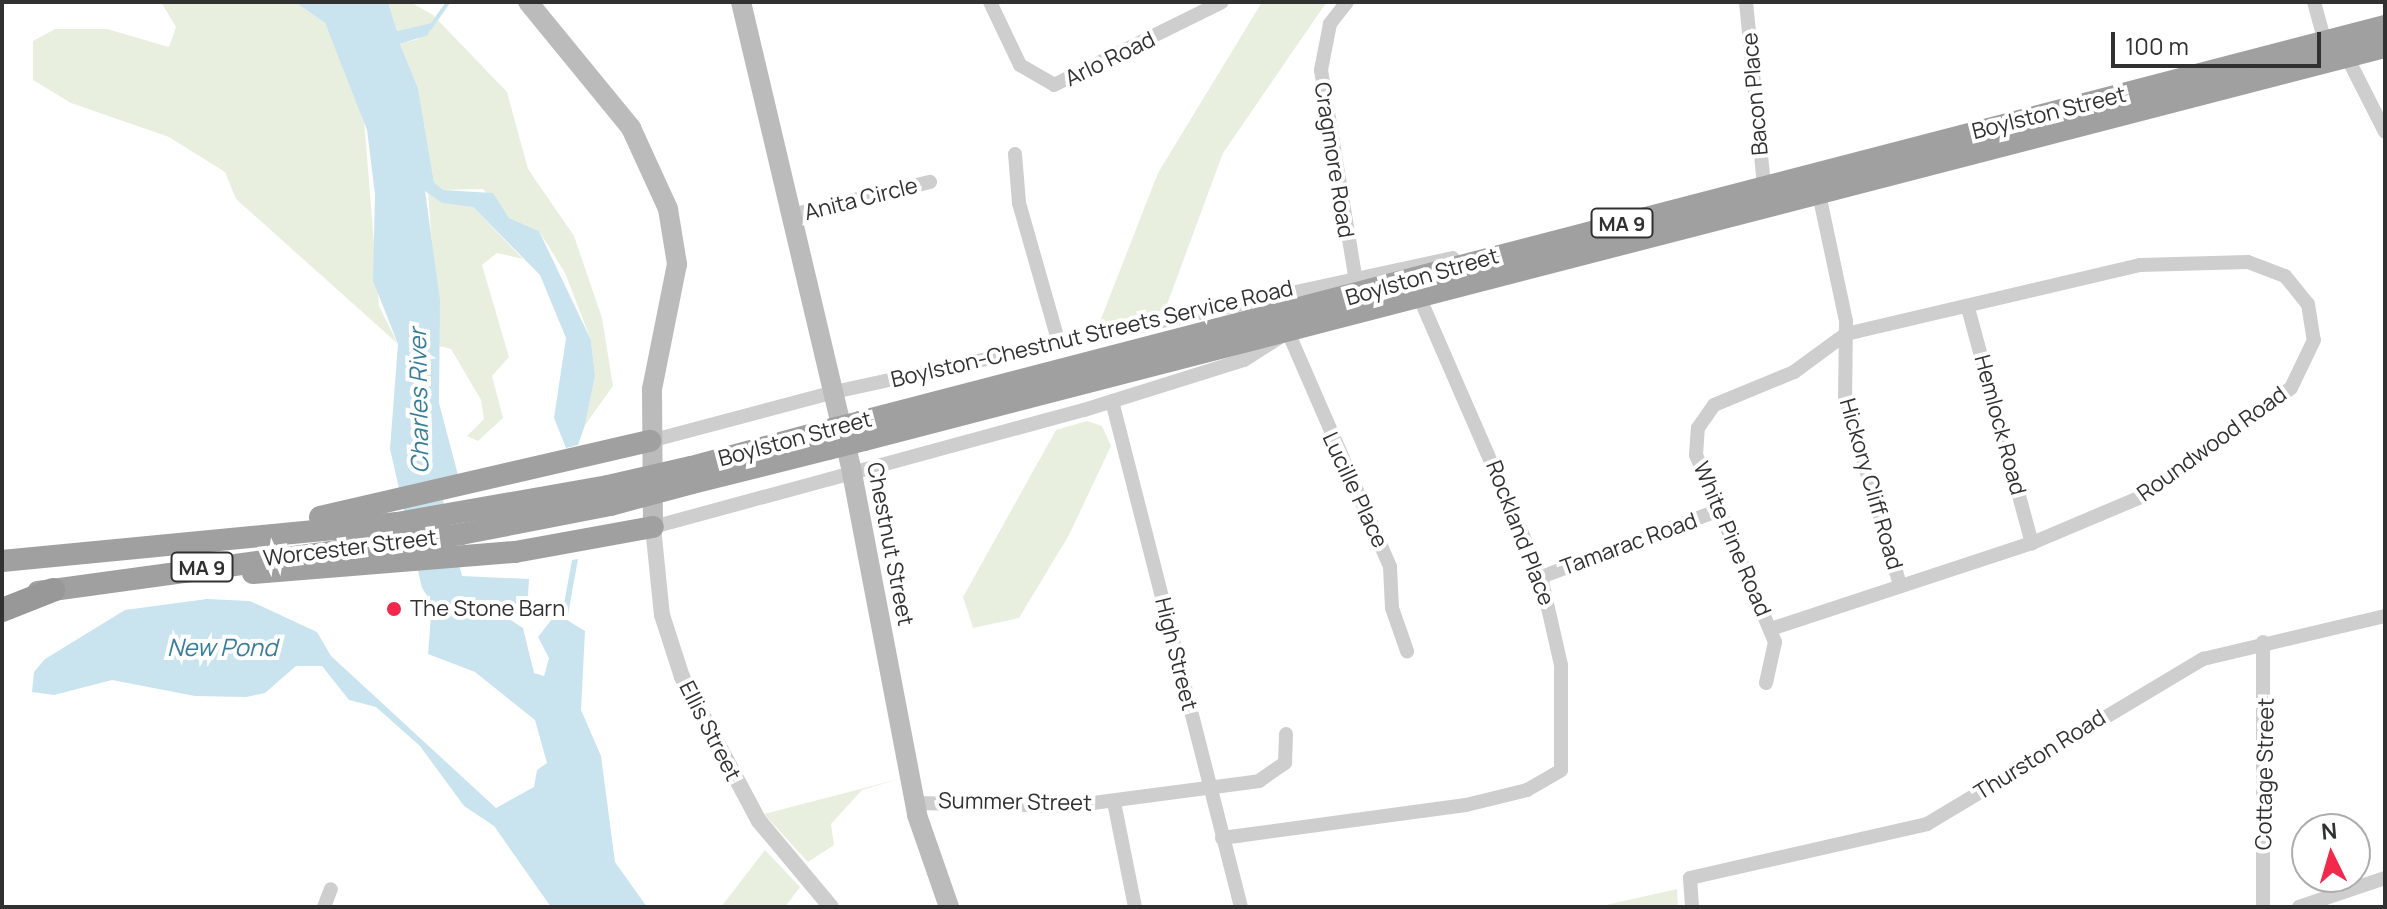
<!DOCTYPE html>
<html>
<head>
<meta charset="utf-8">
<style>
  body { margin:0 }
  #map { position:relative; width:2387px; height:909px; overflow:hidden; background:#fff; font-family:Manrope,sans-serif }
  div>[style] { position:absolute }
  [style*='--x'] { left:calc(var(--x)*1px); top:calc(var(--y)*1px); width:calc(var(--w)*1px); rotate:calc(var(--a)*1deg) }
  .green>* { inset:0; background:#e9efde }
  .water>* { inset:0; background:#cae4ef }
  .stream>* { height:4px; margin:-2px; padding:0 2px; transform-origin:2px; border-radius:2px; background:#cae4ef }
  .minor>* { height:14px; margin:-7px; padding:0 7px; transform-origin:7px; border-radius:7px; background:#cecece }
  .tertiary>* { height:16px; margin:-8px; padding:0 8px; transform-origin:8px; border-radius:8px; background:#cecece }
  .secondary>* { height:20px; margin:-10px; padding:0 10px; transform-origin:10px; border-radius:10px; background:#bbb }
  .trunk>* { height:22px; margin:-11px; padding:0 11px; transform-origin:11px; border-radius:11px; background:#a0a0a0 }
  .motorway>* { height:24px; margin:-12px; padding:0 12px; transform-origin:12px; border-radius:12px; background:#989898 }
  .trunk-bridge>* { height:22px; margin:-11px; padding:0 11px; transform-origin:11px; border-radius:11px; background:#a0a0a0 }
  .dots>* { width:22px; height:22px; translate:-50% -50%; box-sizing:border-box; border:4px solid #fff; border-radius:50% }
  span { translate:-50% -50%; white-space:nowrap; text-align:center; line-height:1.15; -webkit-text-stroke:8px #fff; paint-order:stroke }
  .shield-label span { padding:2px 6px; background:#fff; border:2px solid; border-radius:6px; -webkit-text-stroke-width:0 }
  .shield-label { font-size:20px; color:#313131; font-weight:700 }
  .street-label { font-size:22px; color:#313131 }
  .poi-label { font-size:22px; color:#313131 }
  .left { translate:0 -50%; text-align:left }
  .water-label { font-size:24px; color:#387e9a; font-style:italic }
  .frame { position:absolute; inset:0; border:4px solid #313131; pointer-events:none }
  .north { position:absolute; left:2291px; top:813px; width:80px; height:80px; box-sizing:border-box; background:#fff; border:2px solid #adadad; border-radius:50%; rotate:355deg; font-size:22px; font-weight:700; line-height:32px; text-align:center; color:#313131 }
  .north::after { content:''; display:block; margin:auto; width:28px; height:36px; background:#f2294b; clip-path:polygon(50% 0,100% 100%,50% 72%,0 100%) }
  .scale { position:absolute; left:2111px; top:32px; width:210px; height:36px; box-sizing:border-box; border:4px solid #313131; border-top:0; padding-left:10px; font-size:24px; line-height:28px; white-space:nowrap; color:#313131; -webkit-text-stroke:6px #fff; paint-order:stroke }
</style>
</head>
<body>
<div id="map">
  <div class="green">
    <i style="clip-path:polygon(161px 2px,295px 2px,325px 23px,364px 119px,379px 306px,398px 344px,236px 199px,225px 172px,169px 137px,71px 103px,33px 80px,33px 41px,55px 29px,107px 29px,169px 47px,176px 27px)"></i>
    <i style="clip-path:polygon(388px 2px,412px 3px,433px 15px,507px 92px,528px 169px,574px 236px,602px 318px,613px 386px,585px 425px,595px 376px,591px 340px,565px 273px,539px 231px,509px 218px,483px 189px,443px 190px,434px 182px,418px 88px,400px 44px,418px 39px,431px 24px,397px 31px)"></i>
    <i style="clip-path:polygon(1262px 2px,1326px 3px,1223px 153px,1165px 310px,1099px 324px,1158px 173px)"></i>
    <i style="clip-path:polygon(428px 190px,473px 207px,523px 259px,497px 253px,482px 265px,509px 357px,492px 376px,503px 418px,478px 441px,467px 436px,484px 419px,481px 400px,451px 349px,439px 346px)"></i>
    <i style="clip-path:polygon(1087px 421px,1102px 426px,1111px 446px,1069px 535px,1019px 618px,973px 628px,963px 597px,1056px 430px)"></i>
    <i style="clip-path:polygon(899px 779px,862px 790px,831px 824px,834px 845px,808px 862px,764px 814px)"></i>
    <i style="clip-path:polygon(765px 850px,800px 887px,785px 907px,721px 907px)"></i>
    <i style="clip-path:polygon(1677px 889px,1678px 907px,1597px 907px)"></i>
  </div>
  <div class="water">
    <i style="clip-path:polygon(295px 2px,388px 2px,397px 31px,432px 23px,428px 35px,400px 44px,418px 88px,434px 182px,443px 190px,493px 193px,509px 218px,539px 231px,591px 340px,595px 376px,585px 425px,578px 445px,566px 448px,554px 418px,566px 338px,540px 275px,473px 207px,442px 203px,425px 191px,440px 300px,439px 403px,458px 475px,438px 480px,462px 576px,529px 579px,528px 596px,509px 619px,523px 628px,534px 673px,544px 676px,549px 658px,538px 637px,552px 619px,561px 620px,572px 560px,578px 559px,567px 620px,585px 631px,581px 710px,601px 756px,615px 862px,647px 907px,551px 907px,494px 826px,464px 806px,420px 746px,376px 707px,349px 700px,322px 666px,296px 666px,265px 693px,246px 697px,195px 696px,112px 680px,54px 695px,32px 692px,34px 672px,45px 659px,125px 610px,207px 599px,250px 601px,317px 632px,331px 656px,496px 808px,534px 787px,537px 770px,547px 763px,535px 720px,475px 672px,428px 654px,432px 603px,422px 588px,390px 449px,398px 344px,373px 281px,375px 194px,367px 130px,325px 23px)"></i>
  </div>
  <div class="stream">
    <i style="--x:430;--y:28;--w:32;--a:-55"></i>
  </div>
  <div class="minor">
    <i style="--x:990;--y:2;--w:70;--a:64.5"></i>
    <i style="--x:1020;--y:65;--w:39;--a:30"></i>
    <i style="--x:1054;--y:85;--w:187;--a:-26.3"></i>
    <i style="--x:1347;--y:2;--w:28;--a:128"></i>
    <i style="--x:1330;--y:24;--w:47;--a:101.1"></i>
    <i style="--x:1321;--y:70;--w:209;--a:80.6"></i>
    <i style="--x:1746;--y:2;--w:185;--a:84.4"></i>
    <i style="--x:2314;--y:2;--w:41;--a:74.6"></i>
    <i style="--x:2347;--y:57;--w:84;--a:63.1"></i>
    <i style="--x:1015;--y:154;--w:49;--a:85.3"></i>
    <i style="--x:1019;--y:203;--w:146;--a:74.1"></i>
    <i style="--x:1819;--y:194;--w:130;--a:78"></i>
    <i style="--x:1846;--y:321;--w:77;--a:90.7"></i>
    <i style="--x:1845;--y:398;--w:195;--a:73.6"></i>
    <i style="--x:791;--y:215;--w:143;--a:-13.4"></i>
    <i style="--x:1968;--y:308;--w:244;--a:74.8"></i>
    <i style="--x:1112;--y:401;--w:522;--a:75.7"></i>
    <i style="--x:650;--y:441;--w:190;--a:-14.9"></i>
    <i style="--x:834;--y:392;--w:633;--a:-12.21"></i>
    <i style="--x:653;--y:527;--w:447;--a:-15.2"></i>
    <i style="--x:1084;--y:410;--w:168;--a:-17.4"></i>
    <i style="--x:1244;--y:360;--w:52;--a:-32.5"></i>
    <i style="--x:1288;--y:332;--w:256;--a:66.5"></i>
    <i style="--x:1390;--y:567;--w:41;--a:87.2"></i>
    <i style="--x:1392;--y:608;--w:46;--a:70.8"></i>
    <i style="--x:1541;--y:577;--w:188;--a:-20.6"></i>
    <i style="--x:2263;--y:642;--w:265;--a:90"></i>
    <i style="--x:1766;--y:683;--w:42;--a:-77.6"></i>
    <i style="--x:1775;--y:642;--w:203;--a:-112.9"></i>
    <i style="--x:1696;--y:455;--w:27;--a:-86"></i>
    <i style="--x:1698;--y:428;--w:28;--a:-55"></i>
    <i style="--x:1714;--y:405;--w:87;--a:-22.4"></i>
    <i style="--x:1794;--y:372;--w:64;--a:-36.2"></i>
    <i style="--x:1846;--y:334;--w:302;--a:-13.2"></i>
    <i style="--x:2140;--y:265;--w:108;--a:-1.6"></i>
    <i style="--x:2248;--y:262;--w:40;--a:21"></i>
    <i style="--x:2285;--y:276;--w:36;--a:51"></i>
    <i style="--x:2308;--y:304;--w:36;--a:81"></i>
    <i style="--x:2314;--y:340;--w:53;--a:115.6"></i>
    <i style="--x:2291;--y:388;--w:185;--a:144"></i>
    <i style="--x:2141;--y:497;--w:118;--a:157.1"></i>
    <i style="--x:2032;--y:543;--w:275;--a:161.8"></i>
    <i style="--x:1114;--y:802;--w:107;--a:78.7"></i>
    <i style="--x:915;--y:803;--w:155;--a:1.1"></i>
    <i style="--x:1070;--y:806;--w:191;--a:-7.5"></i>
    <i style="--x:1259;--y:781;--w:32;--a:-35"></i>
    <i style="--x:1285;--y:763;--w:29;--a:-88"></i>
    <i style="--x:1222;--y:838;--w:246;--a:-7.7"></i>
    <i style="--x:1466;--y:805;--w:63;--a:-13.8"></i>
    <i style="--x:1527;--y:790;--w:39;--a:-30"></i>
    <i style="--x:1561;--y:770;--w:105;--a:-90"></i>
    <i style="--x:1561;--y:665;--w:90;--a:-102.8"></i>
    <i style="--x:1541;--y:577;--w:305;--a:-113.5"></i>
    <i style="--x:324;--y:907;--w:19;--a:-69"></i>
    <i style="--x:1692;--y:907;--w:29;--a:-94"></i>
    <i style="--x:1690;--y:878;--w:243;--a:-12.8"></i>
    <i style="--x:1927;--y:824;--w:322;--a:-30.9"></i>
    <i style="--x:2203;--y:659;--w:187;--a:-13.3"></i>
    <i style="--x:2299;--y:907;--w:91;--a:-18.6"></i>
  </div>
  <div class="tertiary">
    <i style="--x:653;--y:527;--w:88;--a:84.2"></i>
    <i style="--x:662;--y:615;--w:65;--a:72.1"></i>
    <i style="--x:682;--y:677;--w:163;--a:61.9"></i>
    <i style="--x:759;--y:821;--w:112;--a:50.1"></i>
  </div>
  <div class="secondary">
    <i style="--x:528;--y:2;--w:163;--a:50.7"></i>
    <i style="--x:631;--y:128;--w:89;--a:65.4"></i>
    <i style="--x:668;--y:209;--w:56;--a:80.7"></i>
    <i style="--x:677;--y:264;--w:127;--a:101.3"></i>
    <i style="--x:652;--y:389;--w:138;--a:89.6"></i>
    <i style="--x:741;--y:2;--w:484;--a:76.7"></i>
    <i style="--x:852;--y:473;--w:348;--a:79.2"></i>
    <i style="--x:917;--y:815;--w:97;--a:70.8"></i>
  </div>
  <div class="trunk">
    <i style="--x:860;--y:422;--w:1576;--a:-14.56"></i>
    <i style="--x:864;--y:440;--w:1571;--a:-14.49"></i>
    <i style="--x:691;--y:467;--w:138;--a:-15.1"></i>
    <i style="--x:692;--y:483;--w:140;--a:-14"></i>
    <i style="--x:320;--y:517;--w:339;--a:-13"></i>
    <i style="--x:2;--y:561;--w:397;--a:-5.5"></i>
    <i style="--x:397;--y:523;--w:214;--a:-9.9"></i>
    <i style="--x:253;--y:573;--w:263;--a:-4.6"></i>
    <i style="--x:515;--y:552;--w:140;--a:-10.3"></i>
    <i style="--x:38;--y:592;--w:427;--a:-7.8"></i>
    <i style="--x:461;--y:534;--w:152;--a:-11"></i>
  </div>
  <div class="motorway">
    <i style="--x:2;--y:610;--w:55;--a:-21.4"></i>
  </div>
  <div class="trunk-bridge">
    <i style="--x:824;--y:431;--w:37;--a:-14"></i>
    <i style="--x:828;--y:449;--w:37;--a:-14"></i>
    <i style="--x:608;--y:486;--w:85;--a:-12.9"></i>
    <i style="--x:610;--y:505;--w:85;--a:-15"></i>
  </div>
  <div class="dots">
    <i style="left:394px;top:609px;background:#f2294b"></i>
  </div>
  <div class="shield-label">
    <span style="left:1622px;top:223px">MA 9</span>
    <span style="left:202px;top:567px">MA 9</span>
  </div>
  <div class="street-label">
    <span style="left:1110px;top:59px;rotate:-26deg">Arlo Road</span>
    <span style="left:1755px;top:94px;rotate:-95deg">Bacon Place</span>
    <span style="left:2049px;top:113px;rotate:-14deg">Boylston Street</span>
    <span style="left:1334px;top:160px;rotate:81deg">Cragmore Road</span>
    <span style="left:861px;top:199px;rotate:-14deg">Anita Circle</span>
    <span style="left:1422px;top:277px;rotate:-16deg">Boylston Street</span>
    <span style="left:1092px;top:334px;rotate:-13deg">Boylston-Chestnut Streets Service Road</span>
    <span style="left:2000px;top:425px;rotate:75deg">Hemlock Road</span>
    <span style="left:795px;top:439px;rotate:-15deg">Boylston Street</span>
    <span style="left:2212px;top:444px;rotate:-36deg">Roundwood Road</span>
    <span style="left:1871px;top:484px;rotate:74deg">Hickory Cliff Road</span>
    <span style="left:1355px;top:490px;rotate:65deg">Lucille Place</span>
    <span style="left:1520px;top:533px;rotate:69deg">Rockland Place</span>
    <span style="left:1732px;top:539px;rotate:67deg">White Pine Road</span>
    <span style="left:890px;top:544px;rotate:79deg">Chestnut Street</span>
    <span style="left:1629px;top:544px;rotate:-20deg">Tamarac Road</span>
    <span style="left:350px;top:548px;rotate:-7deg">Worcester Street</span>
    <span style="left:1176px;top:654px;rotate:76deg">High Street</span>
    <span style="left:710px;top:731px;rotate:63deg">Ellis Street</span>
    <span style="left:2040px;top:755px;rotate:-32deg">Thurston Road</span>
    <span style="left:2265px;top:774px;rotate:-89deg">Cottage Street</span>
    <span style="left:1015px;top:802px;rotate:1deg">Summer Street</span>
  </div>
  <div class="poi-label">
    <span class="left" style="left:410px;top:609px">The Stone Barn</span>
  </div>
  <div class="water-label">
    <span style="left:418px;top:401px;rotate:-91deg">Charles River</span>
    <span style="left:222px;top:647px">New Pond</span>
  </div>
  <div class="frame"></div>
  <div class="north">N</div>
  <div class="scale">100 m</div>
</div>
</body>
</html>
